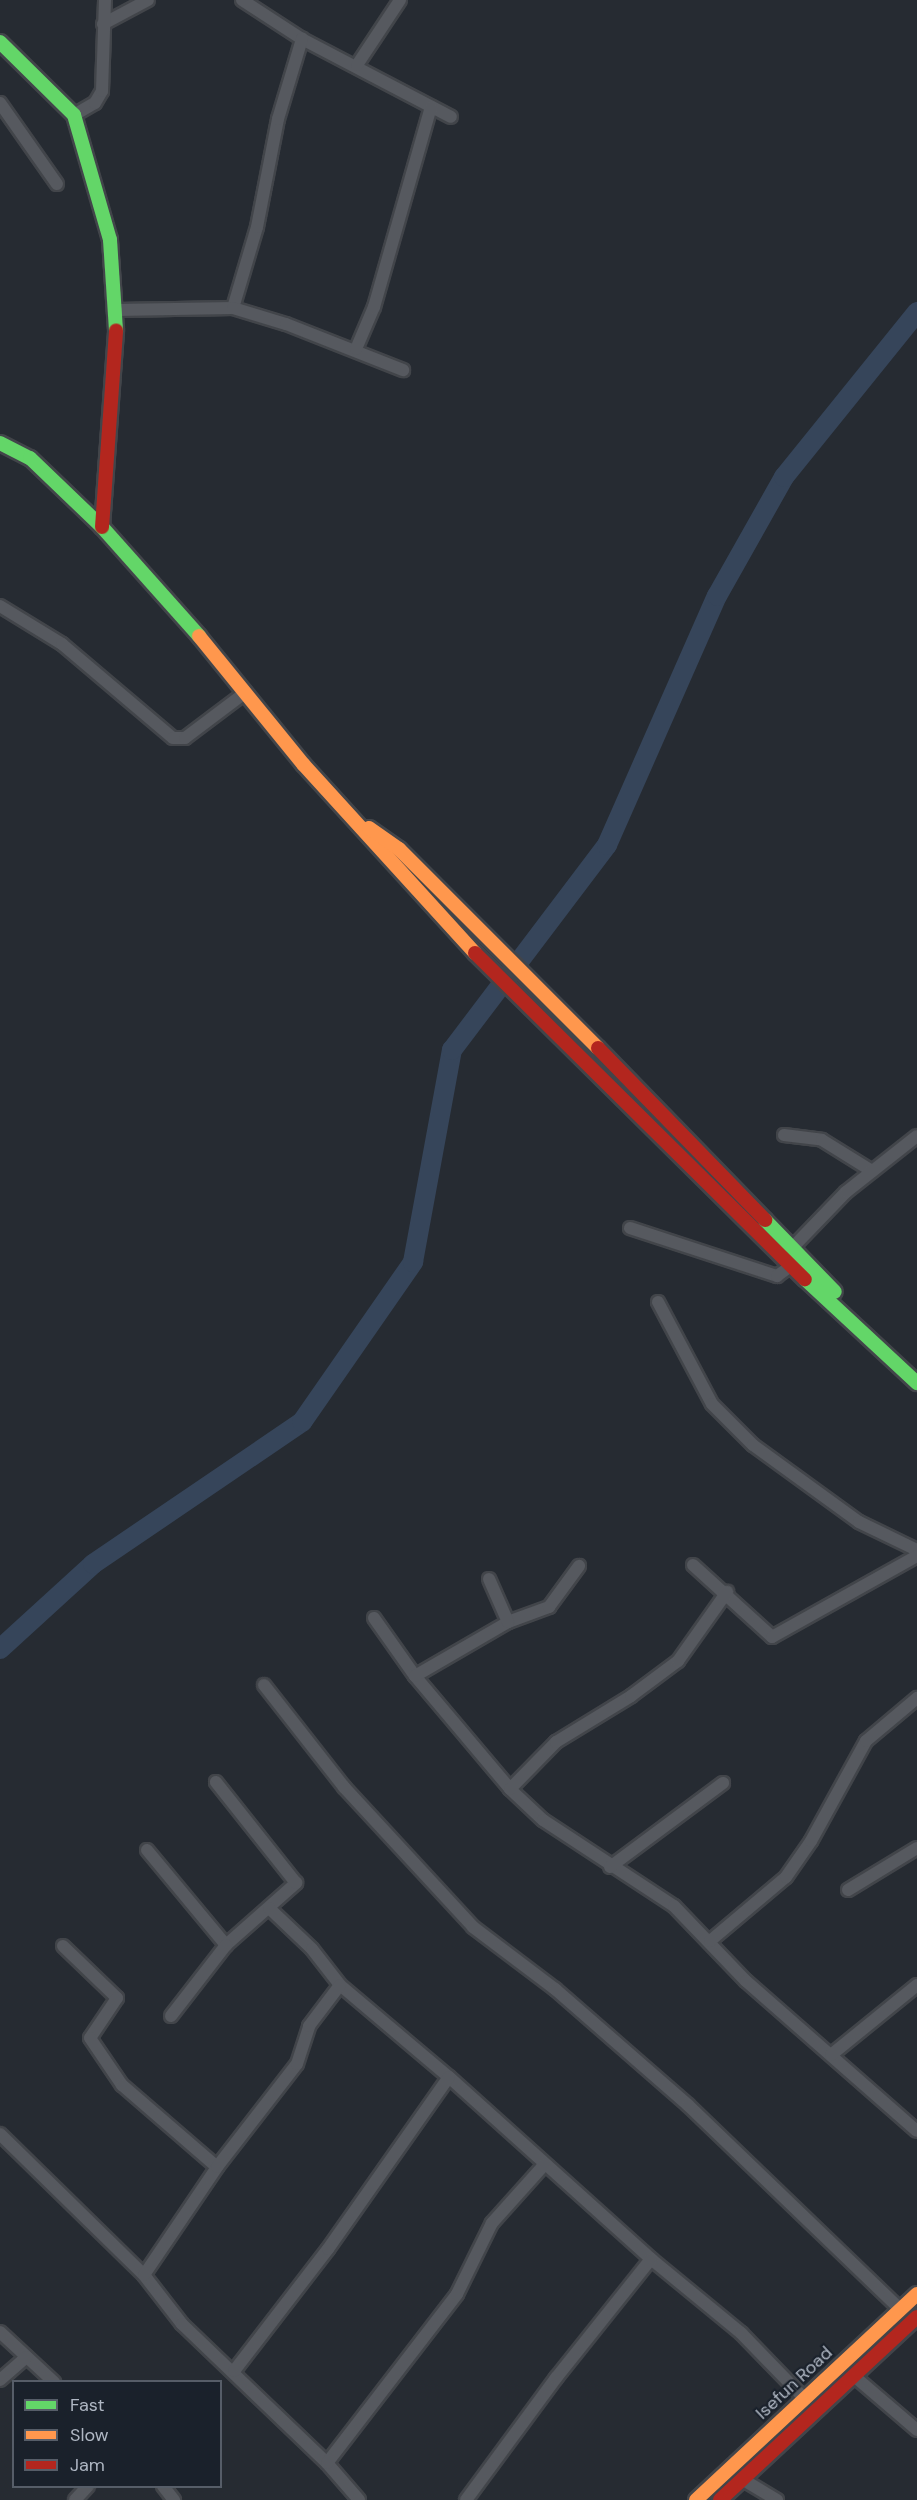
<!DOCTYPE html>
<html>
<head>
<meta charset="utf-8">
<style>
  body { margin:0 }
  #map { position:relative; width:917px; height:2500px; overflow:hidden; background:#262b32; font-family:"DM Sans",sans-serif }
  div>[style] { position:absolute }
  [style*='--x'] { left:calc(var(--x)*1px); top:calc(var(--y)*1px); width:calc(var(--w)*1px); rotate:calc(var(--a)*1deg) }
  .river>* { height:20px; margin:-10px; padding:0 10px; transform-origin:10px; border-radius:10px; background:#36455a }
  .roads { filter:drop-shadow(2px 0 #42454a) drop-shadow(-2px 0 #42454a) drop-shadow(0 2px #42454a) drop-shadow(0 -2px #42454a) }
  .street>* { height:12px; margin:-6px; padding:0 6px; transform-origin:6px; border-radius:6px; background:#56595f }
  .fast>* { height:14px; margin:-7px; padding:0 7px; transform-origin:7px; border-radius:7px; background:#63d668 }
  .slow>* { height:14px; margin:-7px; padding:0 7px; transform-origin:7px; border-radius:7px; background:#ff974d }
  .jam>* { height:14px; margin:-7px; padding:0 7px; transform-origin:7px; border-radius:7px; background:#b3261e }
  span { translate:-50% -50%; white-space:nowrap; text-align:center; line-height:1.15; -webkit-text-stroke:4.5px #1a212b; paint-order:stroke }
  .street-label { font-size:18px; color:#afb7c3 }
  .legend { position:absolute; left:12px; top:2380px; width:210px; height:108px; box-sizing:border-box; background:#1a212b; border:2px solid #565d68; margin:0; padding:8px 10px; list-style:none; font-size:18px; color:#afb7c3 }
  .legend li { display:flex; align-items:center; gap:12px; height:30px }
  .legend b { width:30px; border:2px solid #565d68 }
</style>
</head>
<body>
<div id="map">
  <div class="river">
    <i style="--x:0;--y:1649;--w:126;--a:-42.4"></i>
    <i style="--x:93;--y:1564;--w:253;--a:-34.2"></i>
    <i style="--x:302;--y:1422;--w:195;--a:-55.2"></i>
    <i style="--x:413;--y:1262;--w:216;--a:-79.6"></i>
    <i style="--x:452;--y:1050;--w:257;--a:-52.9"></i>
    <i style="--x:607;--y:845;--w:272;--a:-66.2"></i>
    <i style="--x:717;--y:596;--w:137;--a:-60.6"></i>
    <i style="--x:784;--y:477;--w:212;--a:-51.1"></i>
  </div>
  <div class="roads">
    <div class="street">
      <i style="--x:242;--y:0;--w:72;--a:33"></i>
      <i style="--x:302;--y:39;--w:168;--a:27.6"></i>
      <i style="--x:103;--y:24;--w:51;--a:-28.1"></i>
      <i style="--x:357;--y:65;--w:78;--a:-56.5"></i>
      <i style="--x:0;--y:103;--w:99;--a:54.9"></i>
      <i style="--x:74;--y:115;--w:24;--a:-30"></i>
      <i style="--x:95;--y:103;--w:14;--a:-60"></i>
      <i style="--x:102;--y:91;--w:91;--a:-88.1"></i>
      <i style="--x:233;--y:308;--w:84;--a:-73.5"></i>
      <i style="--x:257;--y:227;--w:110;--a:-79"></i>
      <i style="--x:278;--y:119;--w:84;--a:-73.3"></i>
      <i style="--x:117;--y:310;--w:116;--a:-1"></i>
      <i style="--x:233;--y:308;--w:55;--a:16.8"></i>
      <i style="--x:286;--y:324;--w:126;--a:21.5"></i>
      <i style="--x:356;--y:349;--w:46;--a:-66.8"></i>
      <i style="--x:374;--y:307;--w:208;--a:-74.1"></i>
      <i style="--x:0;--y:606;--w:73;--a:31.5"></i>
      <i style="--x:62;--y:644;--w:145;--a:40.3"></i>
      <i style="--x:173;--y:738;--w:12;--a:0"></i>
      <i style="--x:185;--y:738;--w:76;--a:-37"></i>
      <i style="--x:784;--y:1135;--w:38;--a:7"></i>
      <i style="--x:822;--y:1140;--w:59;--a:31.8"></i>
      <i style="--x:630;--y:1228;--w:155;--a:18.1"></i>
      <i style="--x:777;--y:1276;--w:17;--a:-36"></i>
      <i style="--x:793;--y:1247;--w:76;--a:-46.1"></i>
      <i style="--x:846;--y:1192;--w:90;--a:-38.3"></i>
      <i style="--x:658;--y:1302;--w:115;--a:62.1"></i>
      <i style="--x:712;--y:1404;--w:58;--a:45"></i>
      <i style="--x:753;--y:1445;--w:131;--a:36"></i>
      <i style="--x:859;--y:1522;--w:64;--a:25.8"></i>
      <i style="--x:693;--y:1565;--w:107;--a:42.3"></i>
      <i style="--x:772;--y:1637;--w:166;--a:-29.2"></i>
      <i style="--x:374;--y:1618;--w:71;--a:54.7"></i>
      <i style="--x:415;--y:1676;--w:148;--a:49.9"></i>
      <i style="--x:510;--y:1789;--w:45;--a:43.2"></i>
      <i style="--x:543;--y:1820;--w:157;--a:33.3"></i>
      <i style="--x:674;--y:1906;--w:104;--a:46.2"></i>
      <i style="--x:746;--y:1981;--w:227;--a:41.3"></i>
      <i style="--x:508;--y:1622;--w:44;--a:-20.1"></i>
      <i style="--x:549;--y:1607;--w:51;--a:-53.8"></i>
      <i style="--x:415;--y:1676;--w:108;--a:-30.1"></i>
      <i style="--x:508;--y:1622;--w:47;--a:-113.8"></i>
      <i style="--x:264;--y:1685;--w:130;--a:51.9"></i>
      <i style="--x:344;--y:1787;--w:190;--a:47.3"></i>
      <i style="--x:473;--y:1927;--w:103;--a:37.1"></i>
      <i style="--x:555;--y:1989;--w:176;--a:41.1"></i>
      <i style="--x:688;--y:2105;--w:293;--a:43.9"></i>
      <i style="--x:510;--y:1789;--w:66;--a:-45.6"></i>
      <i style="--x:556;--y:1742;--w:88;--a:-31.5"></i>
      <i style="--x:631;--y:1696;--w:59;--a:-36.7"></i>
      <i style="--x:678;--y:1661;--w:85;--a:-54.6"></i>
      <i style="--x:147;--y:1850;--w:124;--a:50.3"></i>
      <i style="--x:226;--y:1945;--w:94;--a:-41.5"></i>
      <i style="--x:296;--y:1883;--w:129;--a:-128.4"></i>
      <i style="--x:610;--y:1867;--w:141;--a:-36.6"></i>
      <i style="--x:848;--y:1890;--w:81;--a:-31.3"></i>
      <i style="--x:269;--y:1908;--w:59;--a:43.6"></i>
      <i style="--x:312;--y:1949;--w:46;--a:52.1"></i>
      <i style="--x:340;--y:1985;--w:143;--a:40.2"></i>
      <i style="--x:449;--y:2077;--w:272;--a:42"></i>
      <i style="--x:651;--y:2259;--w:117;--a:39.4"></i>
      <i style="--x:741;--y:2333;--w:91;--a:45.9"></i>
      <i style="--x:710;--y:1941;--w:99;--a:-40.1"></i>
      <i style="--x:786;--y:1877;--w:44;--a:-55.2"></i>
      <i style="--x:811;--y:1841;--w:114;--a:-61.2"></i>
      <i style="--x:866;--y:1741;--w:67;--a:-40.1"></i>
      <i style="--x:63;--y:1946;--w:75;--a:43.9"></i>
      <i style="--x:117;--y:1998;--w:48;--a:124"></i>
      <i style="--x:90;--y:2038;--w:57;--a:55.8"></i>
      <i style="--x:122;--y:2085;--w:125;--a:40.8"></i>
      <i style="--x:171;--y:2016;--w:90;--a:-52.2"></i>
      <i style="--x:831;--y:2055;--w:111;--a:-39.1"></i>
      <i style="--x:0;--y:2134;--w:202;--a:44.4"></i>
      <i style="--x:144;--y:2275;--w:62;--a:52.2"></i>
      <i style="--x:182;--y:2324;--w:201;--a:43.8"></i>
      <i style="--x:327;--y:2463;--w:49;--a:49.1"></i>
      <i style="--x:144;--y:2275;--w:130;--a:-55.9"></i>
      <i style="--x:217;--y:2167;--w:130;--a:-52.2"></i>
      <i style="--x:297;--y:2064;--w:40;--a:-72"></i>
      <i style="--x:309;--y:2026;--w:51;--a:-52.9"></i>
      <i style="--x:0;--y:2332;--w:74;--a:42.8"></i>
      <i style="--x:234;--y:2371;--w:154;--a:-52.4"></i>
      <i style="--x:328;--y:2249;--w:210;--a:-54.9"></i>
      <i style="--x:854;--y:2376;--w:83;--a:40.6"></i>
      <i style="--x:0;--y:2380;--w:35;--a:-41"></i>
      <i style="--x:327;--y:2463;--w:213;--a:-52.4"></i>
      <i style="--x:457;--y:2294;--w:79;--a:-63.8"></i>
      <i style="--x:492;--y:2223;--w:79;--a:-48.1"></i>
      <i style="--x:742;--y:2479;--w:41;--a:31"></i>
      <i style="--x:163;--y:2486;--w:18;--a:52"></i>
      <i style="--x:75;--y:2500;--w:19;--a:-47"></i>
      <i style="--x:466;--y:2500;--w:152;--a:-53.6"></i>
      <i style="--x:556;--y:2378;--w:152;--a:-51.4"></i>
    </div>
    <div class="fast">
      <i style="--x:0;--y:42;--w:104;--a:44.6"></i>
      <i style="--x:74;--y:115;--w:130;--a:73.9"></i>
      <i style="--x:110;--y:240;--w:90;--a:86.2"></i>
      <i style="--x:0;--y:443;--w:34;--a:27"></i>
      <i style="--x:30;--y:458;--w:100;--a:43.8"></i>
      <i style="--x:102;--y:527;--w:146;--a:48.3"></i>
      <i style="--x:765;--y:1220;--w:100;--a:45.8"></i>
      <i style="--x:805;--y:1279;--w:153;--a:42.9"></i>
    </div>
    <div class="slow">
      <i style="--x:199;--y:636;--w:165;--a:50.9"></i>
      <i style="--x:303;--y:764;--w:256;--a:47.7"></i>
      <i style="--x:369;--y:828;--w:37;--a:35"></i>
      <i style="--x:399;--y:849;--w:281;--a:45"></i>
      <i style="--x:696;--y:2500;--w:302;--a:-43"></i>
    </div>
    <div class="jam">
      <i style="--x:102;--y:527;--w:197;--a:-85.9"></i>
      <i style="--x:475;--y:953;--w:464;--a:44.7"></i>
      <i style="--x:598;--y:1048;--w:240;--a:45.8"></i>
      <i style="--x:720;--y:2500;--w:269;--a:-42.9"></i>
    </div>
  </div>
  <div class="street-label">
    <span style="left:794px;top:2383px;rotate:-43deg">Isefun Road</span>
  </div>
  <ul class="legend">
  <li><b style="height:8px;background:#63d668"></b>Fast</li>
  <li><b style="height:8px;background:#ff974d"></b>Slow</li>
  <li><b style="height:8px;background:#b3261e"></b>Jam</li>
  </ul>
</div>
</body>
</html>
